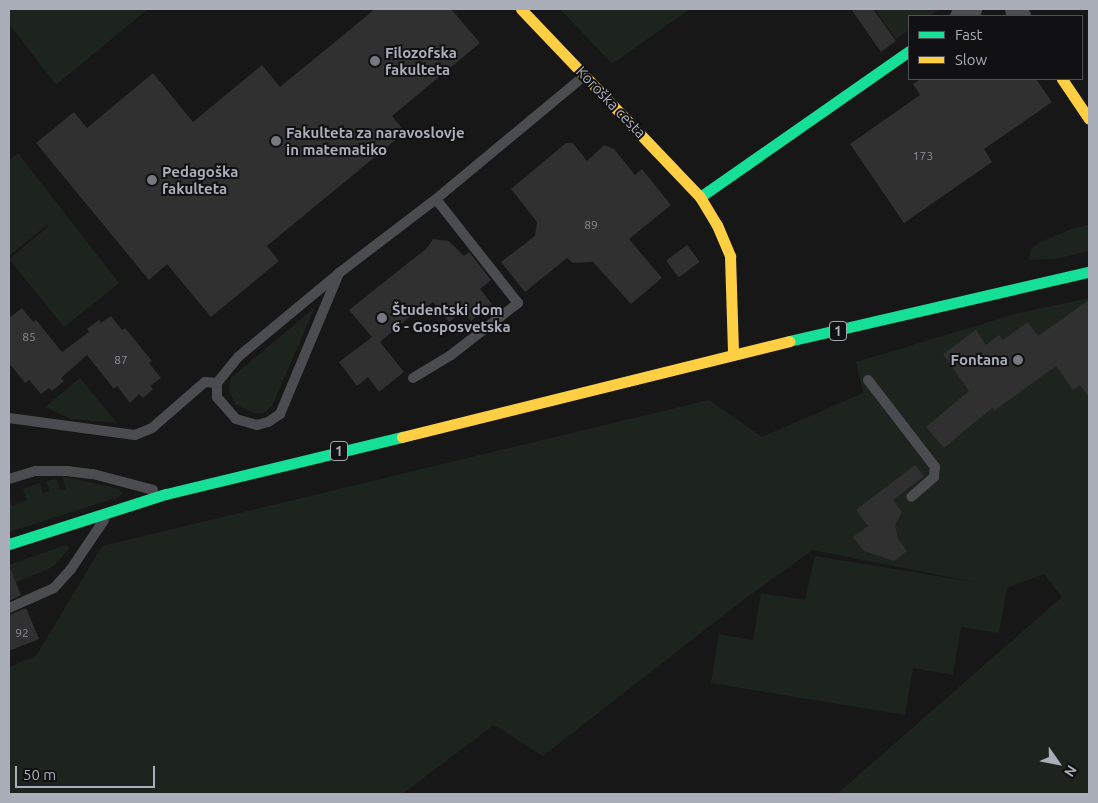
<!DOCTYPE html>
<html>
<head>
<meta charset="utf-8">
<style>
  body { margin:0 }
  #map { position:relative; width:1098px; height:803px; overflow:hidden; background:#171717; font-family:Ubuntu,sans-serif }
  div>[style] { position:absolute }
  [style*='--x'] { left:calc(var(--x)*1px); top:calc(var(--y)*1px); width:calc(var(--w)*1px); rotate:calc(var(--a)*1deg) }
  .green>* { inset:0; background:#1d241e }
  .building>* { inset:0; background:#303031; transform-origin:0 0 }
  .lane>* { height:10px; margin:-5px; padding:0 5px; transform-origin:5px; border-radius:5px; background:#4b4c50 }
  .street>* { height:21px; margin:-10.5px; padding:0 10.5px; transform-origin:10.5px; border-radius:10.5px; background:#4b4c50 }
  .fast>* { height:11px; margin:-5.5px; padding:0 5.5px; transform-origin:5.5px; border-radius:5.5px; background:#16e098 }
  .slow>* { height:11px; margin:-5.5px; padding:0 5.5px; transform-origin:5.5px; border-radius:5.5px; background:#ffcf43 }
  .dots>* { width:14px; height:14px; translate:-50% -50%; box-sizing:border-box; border:2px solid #111113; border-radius:50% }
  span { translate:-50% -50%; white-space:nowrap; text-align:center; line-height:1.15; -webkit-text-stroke:4px #111113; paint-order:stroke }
  .number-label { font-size:12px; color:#8b8e96 }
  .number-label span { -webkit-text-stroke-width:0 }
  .shield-label span { padding:1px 4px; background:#111113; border:1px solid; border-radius:4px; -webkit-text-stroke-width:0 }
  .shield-label { font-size:14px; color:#a9aeb8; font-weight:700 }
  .poi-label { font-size:15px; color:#a9aeb8; font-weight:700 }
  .left { translate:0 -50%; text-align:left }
  .right { translate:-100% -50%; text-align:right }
  .street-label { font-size:15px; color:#a9aeb8 }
  .frame { position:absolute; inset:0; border:10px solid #a9aeb8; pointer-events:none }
  .legend { position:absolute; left:908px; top:15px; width:175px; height:65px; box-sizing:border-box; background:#111113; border:1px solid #4e5055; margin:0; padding:6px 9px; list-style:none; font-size:15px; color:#a9aeb8 }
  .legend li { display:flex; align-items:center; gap:10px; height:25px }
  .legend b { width:25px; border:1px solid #4e5055 }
  .north { position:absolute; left:1033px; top:738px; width:50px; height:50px; -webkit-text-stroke:4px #111113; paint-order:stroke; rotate:123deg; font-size:14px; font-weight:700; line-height:20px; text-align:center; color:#a9aeb8 }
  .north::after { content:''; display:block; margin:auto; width:18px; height:22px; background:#a9aeb8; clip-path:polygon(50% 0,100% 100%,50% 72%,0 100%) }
  .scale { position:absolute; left:15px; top:766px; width:140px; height:22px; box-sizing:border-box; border:2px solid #a9aeb8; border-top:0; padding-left:6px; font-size:15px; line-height:18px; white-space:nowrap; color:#a9aeb8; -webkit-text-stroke:4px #111113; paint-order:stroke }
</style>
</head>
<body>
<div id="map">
  <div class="green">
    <i style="clip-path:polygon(9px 9px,148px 9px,56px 85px,9px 24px)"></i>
    <i style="clip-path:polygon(560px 9px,690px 9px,612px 64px)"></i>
    <i style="clip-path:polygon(875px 9px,940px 9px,929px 16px,909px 16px,909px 30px,896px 39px)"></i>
    <i style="clip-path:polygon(18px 153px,119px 283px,64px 327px,9px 259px,49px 226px,47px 225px,9px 256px,9px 161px)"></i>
    <i style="clip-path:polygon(1089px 225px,1089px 251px,1055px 259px,1029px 260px,1031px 249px,1041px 242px,1071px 229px)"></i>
    <i style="clip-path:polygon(1089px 298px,1089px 794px,837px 794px,1062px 597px,1044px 574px,1007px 588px,999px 633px,961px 627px,953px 675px,913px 668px,905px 715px,711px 683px,719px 634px,753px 640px,761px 593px,805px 600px,815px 556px,979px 583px,813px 550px,743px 600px,543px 756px,494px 725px,402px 794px,9px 794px,9px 667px,36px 656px,102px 546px,709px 400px,762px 437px,863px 393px,856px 362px,1019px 313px)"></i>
    <i style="clip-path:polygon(315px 307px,272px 406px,264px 413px,254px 413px,235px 404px,229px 390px,231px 378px)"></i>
    <i style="clip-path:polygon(80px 378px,117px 423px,71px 419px,45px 407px)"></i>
    <i style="clip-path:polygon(62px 476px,116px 488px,123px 493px,119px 497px,9px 532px,9px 498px,12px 506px,27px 500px,23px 489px,40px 483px,43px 493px,50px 491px,46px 481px,57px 479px,60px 490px,66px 490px)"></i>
    <i style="clip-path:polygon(65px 545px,68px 546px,69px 549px,53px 567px,9px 585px,9px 565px)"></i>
  </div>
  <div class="building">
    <i style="clip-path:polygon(375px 9px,451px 9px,480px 43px,392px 116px,405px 132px,267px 246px,279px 261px,211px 317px,167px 264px,149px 280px,36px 143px,74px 112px,87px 128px,153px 73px,193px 122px,262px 65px,280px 87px)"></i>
    <i style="clip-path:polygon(851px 9px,873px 9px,896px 41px,881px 52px)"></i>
    <i style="clip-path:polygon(921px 79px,1036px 79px,1052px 102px,984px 149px,992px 162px,904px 223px,850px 144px,920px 95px,913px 84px)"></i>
    <i style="clip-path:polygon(566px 143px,573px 143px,587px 161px,604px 145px,614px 149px,635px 175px,642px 169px,671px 205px,629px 239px,662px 278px,631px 304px,593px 262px,573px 263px,567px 258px,525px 292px,501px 262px,535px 236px,537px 222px,511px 189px)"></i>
    <i style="clip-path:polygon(433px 239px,449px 241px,464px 256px,469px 252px,491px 280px,480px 289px,492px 304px,471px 321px,463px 311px,449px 322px,433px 302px,422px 311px,420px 308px,380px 342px,404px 372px,379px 392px,368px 377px,357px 386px,339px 362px,372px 337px,349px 310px,427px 248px)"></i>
    <i style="left:687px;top:245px;width:21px;height:26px;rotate:53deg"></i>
    <i style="clip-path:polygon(1089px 300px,1089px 397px,1080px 385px,1073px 390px,1056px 366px,994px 411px,992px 408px,944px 448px,926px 427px,969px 391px,943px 354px,976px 330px,986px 345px,999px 335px,1003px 340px,1028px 322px,1038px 336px)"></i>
    <i style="clip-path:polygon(22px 308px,33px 322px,36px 320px,62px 352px,89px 332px,87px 329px,99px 320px,101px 323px,111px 316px,122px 330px,125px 328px,152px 361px,149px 363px,161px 378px,150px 386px,153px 389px,143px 398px,139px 394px,130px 403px,117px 386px,114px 389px,87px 355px,61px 378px,64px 381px,52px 391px,49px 388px,41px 394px,29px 380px,25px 383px,9px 363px,9px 318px)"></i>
    <i style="clip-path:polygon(915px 465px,924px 476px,893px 500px,902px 512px,895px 525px,898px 539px,907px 551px,894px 561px,864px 551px,853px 537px,868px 526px,856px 510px)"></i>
    <i style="clip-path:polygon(9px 566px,21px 595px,9px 601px)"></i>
    <i style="clip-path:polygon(26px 608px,39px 639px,9px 651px,9px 615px)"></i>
  </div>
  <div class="lane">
    <i style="--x:339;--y:273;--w:153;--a:112.7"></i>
    <i style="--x:280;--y:414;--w:14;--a:146"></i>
    <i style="--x:268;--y:422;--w:11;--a:165"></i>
    <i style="--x:257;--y:425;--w:22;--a:-164"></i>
    <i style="--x:236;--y:419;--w:29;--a:-131"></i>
    <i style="--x:217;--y:397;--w:14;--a:-90"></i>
    <i style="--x:217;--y:383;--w:33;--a:-51"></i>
    <i style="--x:238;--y:357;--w:131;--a:-39.7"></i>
    <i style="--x:339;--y:273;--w:122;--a:-37.3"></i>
    <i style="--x:436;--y:199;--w:191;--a:-39.7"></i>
    <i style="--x:413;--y:378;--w:44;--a:-31.2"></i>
    <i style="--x:451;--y:355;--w:85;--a:-37.8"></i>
    <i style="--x:518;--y:303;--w:132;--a:-128.3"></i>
    <i style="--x:868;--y:380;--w:110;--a:52.4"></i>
    <i style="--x:935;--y:467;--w:10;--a:96"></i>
    <i style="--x:934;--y:477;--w:30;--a:139"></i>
    <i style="--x:9;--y:418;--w:127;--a:7.7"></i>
    <i style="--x:135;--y:435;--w:18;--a:-22"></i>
    <i style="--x:152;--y:428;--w:70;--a:-41"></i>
    <i style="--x:205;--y:382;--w:12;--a:5"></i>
    <i style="--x:9;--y:479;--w:28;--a:-17"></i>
    <i style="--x:36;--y:471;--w:31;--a:0"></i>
    <i style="--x:67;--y:471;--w:26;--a:7"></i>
    <i style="--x:93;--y:474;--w:62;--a:14.9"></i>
    <i style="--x:9;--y:608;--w:49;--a:-24"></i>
    <i style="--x:54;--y:588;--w:25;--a:-48"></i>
    <i style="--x:71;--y:569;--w:59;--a:-56"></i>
  </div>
  <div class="street">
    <i style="--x:1015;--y:9;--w:9;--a:54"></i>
    <i style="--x:960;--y:16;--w:13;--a:-32"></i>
  </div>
  <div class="fast">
    <i style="--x:700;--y:197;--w:255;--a:-34.9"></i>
    <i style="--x:789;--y:341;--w:308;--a:-13"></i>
    <i style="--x:9;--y:544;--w:165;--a:-17.7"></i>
    <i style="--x:166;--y:494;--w:243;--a:-13.6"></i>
  </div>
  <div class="slow">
    <i style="--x:521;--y:9;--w:260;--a:46.4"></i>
    <i style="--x:700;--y:197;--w:33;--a:59"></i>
    <i style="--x:717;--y:225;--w:34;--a:67"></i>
    <i style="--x:730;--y:256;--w:98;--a:88.2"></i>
    <i style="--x:1062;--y:79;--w:48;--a:56"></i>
    <i style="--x:402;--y:437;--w:399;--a:-13.9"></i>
  </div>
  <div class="dots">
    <i style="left:375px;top:61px;background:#767980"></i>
    <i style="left:276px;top:141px;background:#767980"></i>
    <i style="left:152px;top:180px;background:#767980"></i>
    <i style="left:382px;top:318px;background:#767980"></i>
    <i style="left:1018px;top:360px;background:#767980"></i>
  </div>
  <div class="number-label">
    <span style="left:923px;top:156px">173</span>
    <span style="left:591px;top:225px">89</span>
    <span style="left:29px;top:337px">85</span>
    <span style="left:121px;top:360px">87</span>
    <span style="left:22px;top:633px">92</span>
  </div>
  <div class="shield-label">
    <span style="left:838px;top:331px">1</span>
    <span style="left:339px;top:451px">1</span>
  </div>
  <div class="poi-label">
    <span class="left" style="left:385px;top:61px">Filozofska<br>fakulteta</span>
    <span class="left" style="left:286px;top:141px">Fakulteta za naravoslovje<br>in matematiko</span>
    <span class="left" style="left:162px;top:180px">Pedagoška<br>fakulteta</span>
    <span class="left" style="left:392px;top:318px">Študentski dom<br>6 - Gosposvetska</span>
    <span class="right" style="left:1008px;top:360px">Fontana</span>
  </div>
  <div class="street-label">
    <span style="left:611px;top:102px;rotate:46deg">Koroška cesta</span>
  </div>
  <div class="frame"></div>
  <ul class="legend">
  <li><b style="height:6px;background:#16e098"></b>Fast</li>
  <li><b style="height:6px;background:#ffcf43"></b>Slow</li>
  </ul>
  <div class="north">N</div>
  <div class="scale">50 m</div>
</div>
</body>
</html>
